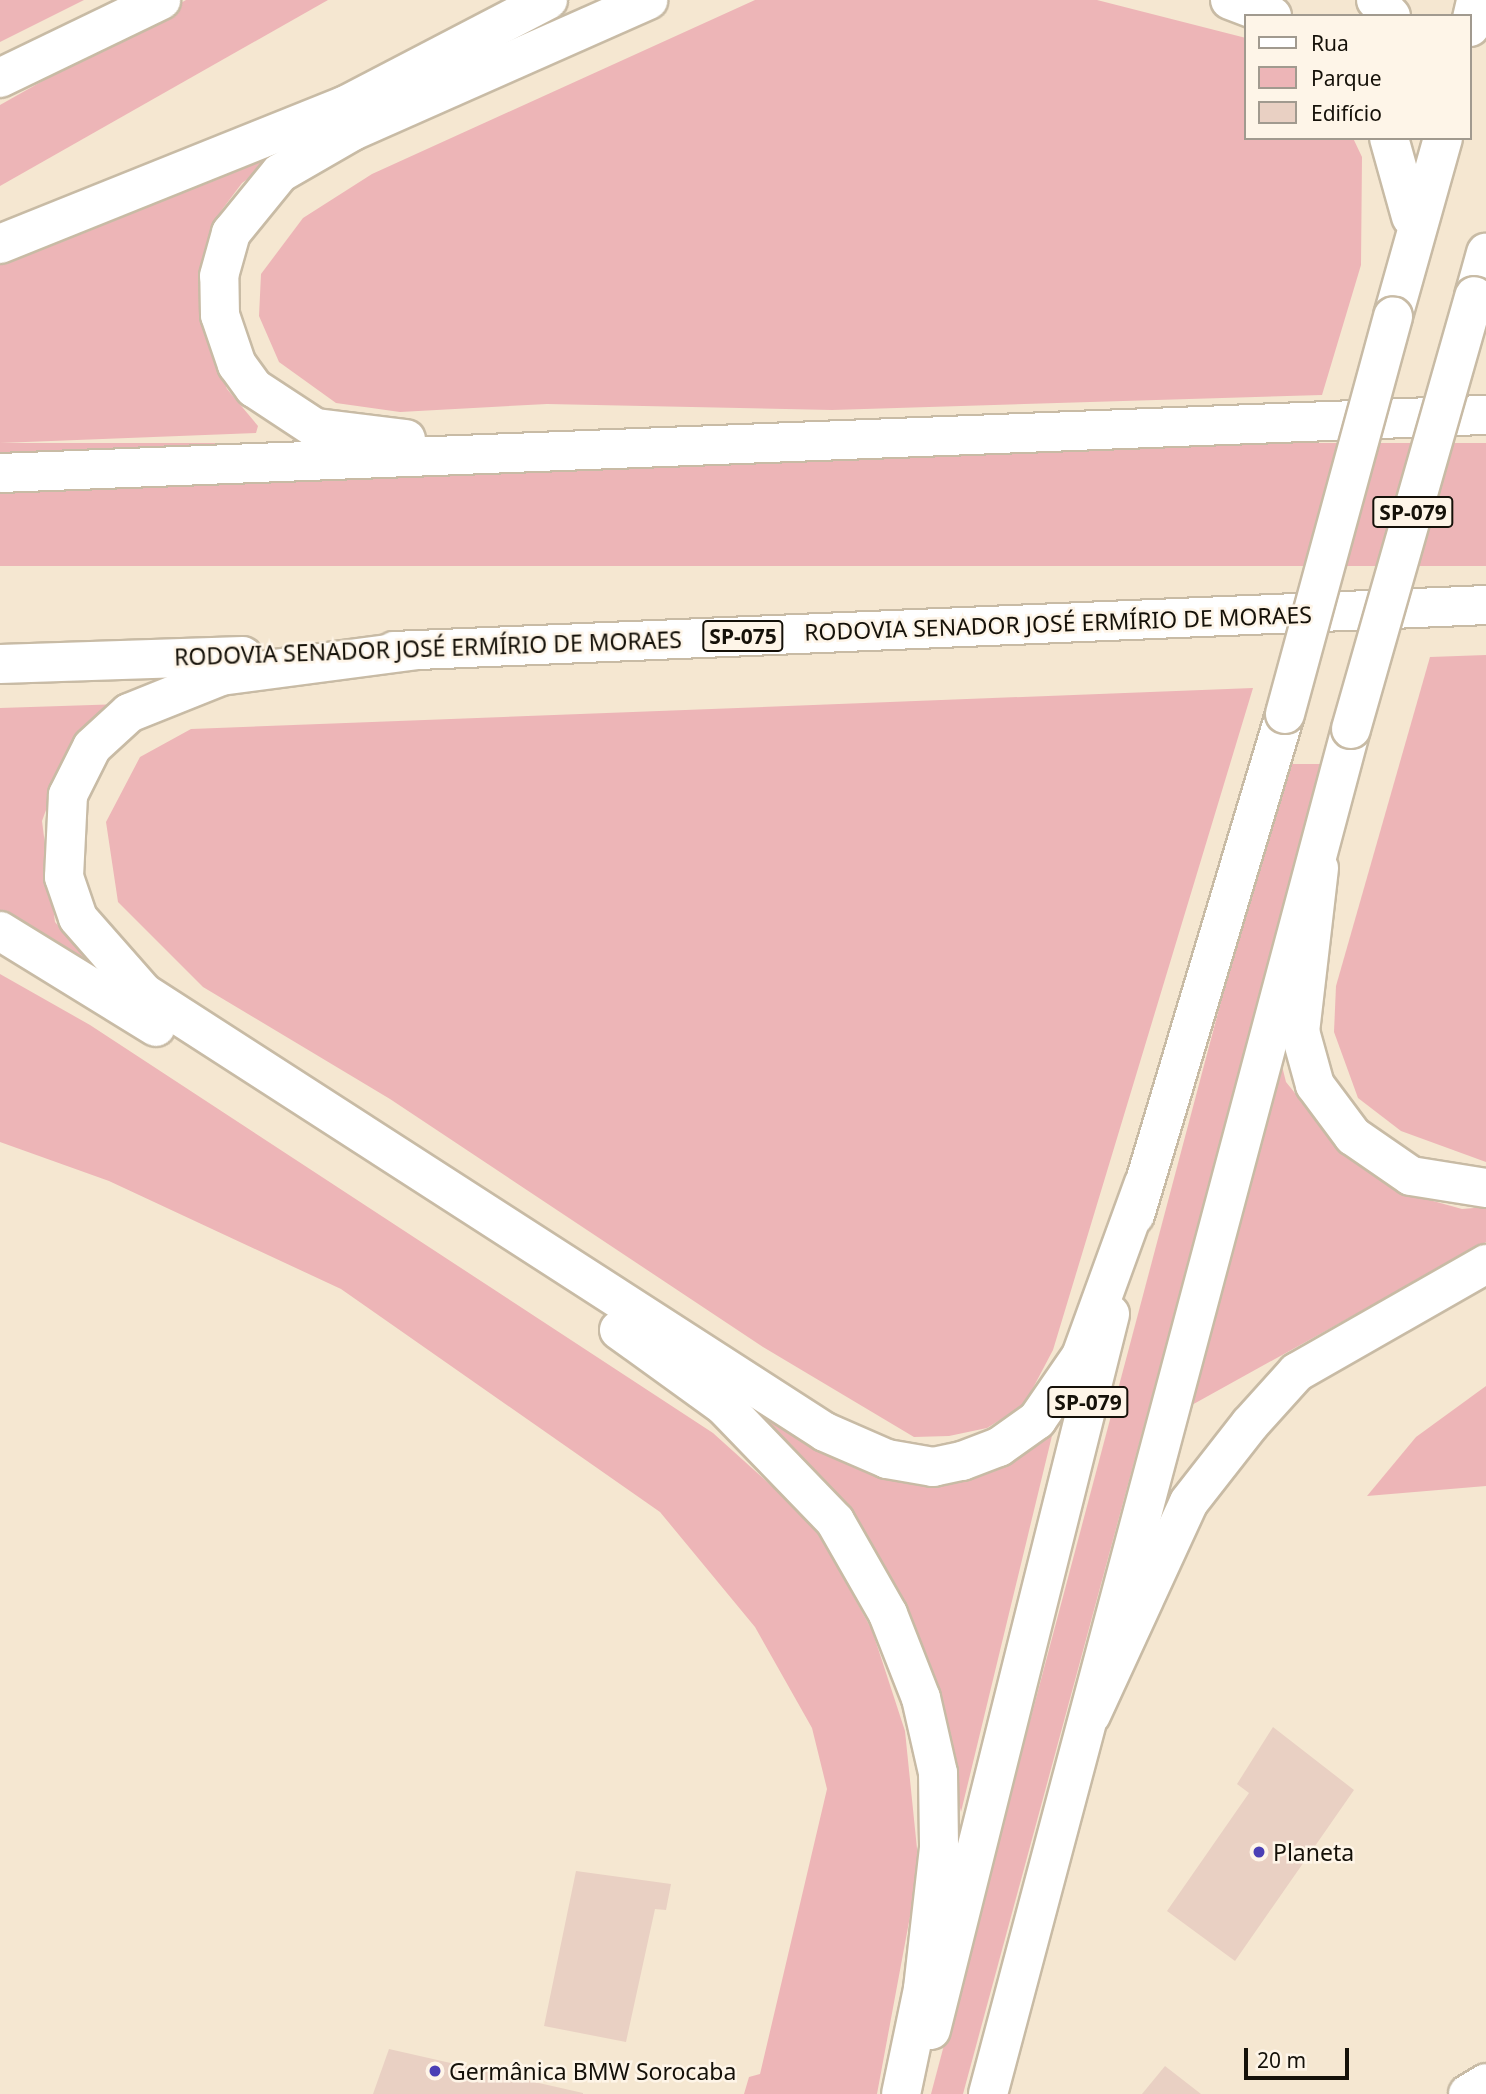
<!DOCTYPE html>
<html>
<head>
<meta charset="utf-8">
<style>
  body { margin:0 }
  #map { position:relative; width:1486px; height:2094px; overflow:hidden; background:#f5e7d1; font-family:"Noto Sans",sans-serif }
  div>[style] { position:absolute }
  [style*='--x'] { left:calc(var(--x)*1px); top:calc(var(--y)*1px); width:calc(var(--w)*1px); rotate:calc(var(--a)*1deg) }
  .green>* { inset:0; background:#edb5b7; transform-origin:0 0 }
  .building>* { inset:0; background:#e9d0c3 }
  .roads { filter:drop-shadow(2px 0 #c8bba5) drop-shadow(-2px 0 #c8bba5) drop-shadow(0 2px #c8bba5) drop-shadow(0 -2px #c8bba5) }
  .street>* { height:38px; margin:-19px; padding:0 19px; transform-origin:19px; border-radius:19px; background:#fff }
  .secondary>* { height:38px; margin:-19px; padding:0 19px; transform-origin:19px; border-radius:19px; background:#fff }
  .primary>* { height:38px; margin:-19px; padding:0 19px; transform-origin:19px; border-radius:19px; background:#fff }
  .highway>* { height:38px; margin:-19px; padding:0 19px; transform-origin:19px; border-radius:19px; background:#fff }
  .bridges { filter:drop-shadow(2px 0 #c8bba5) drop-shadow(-2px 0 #c8bba5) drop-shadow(0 2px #c8bba5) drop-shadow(0 -2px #c8bba5) }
  .primary-bridge>* { height:38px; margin:-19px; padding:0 19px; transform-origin:19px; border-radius:19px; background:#fff }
  .dots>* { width:19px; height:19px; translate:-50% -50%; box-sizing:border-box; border:4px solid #fef5e8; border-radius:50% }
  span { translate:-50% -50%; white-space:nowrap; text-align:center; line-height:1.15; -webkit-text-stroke:5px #fef5e8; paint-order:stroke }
  .shield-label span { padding:2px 5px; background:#fef5e8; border:2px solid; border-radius:5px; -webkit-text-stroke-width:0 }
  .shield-label { font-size:21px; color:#151109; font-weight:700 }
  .street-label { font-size:23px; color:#151109 }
  .poi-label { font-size:23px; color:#151109 }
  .left { translate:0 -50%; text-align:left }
  .legend { position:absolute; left:1244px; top:14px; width:228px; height:126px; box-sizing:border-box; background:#fef5e8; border:2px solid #a19a8f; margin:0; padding:9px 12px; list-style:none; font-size:21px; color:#151109 }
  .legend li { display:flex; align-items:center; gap:14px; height:35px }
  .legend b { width:35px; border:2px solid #a19a8f }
  .scale { position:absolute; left:1244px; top:2048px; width:105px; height:32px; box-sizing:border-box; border:4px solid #151109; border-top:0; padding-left:9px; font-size:21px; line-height:24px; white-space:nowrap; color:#151109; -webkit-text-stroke:5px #fef5e8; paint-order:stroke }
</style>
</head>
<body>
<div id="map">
  <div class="green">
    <i style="clip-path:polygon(0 0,84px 0,0 42px)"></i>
    <i style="clip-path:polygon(186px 0,328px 0,0 186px,0 105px)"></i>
    <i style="clip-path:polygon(755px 0,1097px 0,1246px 38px,1246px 138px,1353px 138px,1362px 157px,1361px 265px,1322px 395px,832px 410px,547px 404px,400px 412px,336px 403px,279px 362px,259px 316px,261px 274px,303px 218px,372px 174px)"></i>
    <i style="clip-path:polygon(264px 145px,273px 161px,242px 183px,221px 211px,203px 266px,201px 323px,227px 389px,258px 426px,256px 433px,0 443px,0 257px)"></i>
    <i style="left:1486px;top:443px;width:123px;height:1487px;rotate:90deg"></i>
    <i style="clip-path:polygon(1486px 655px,1486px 1162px,1401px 1131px,1358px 1098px,1334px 1032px,1336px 986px,1430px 657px)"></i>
    <i style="clip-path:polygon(1253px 688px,1053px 1350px,1024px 1405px,987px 1428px,949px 1436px,914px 1437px,763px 1347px,390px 1099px,203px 987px,118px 902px,106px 822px,140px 757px,191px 729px)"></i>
    <i style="clip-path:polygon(123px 704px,61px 769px,42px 821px,55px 922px,107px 982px,0 916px,0 708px)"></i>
    <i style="clip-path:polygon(1284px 764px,1323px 764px,963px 2094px,931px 2094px)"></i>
    <i style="clip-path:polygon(0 974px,90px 1025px,713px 1433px,814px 1524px,872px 1630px,905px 1731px,919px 1868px,877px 2094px,744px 2094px,749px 2077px,760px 2074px,827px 1789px,812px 1728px,755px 1627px,660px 1512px,341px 1289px,109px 1181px,0 1142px)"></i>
    <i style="clip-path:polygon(1277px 1046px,1286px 1082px,1345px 1155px,1397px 1191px,1462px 1209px,1486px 1207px,1486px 1242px,1190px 1406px)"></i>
    <i style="clip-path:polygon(713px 1384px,937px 1480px,1058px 1411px,961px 1812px,921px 1641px,880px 1564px)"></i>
    <i style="clip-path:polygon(1486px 1386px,1486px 1486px,1367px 1496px,1416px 1437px)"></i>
  </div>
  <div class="building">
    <i style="clip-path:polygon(1273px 1727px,1354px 1790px,1235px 1961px,1167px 1911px,1249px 1793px,1237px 1784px)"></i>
    <i style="clip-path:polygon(576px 1871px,671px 1884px,666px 1910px,655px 1909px,626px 2042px,544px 2026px)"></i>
    <i style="clip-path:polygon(389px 2049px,583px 2093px,583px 2094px,373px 2094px)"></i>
    <i style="clip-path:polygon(1165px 2066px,1201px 2094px,1142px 2094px)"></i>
  </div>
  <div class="roads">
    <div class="street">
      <i style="--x:1468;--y:2094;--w:21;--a:-31"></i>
    </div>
    <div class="secondary">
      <i style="--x:1376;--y:0;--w:22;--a:47"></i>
      <i style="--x:0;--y:78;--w:179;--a:-25.8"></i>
    </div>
    <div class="primary">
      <i style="--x:1470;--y:27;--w:28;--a:-77"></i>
      <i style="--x:1474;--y:296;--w:45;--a:-74.4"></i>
      <i style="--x:1393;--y:316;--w:185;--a:-74.3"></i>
      <i style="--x:1135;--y:1215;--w:523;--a:-73.33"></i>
      <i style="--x:931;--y:2030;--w:738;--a:-75.96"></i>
      <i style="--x:988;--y:2094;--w:1412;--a:-75.11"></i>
    </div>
    <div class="highway">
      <i style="--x:1230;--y:0;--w:45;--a:20.9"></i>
      <i style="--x:1389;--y:138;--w:82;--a:74.4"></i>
      <i style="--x:0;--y:244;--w:371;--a:-21.9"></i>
      <i style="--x:344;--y:106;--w:230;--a:-27.5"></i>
      <i style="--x:406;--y:439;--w:92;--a:-173.1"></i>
      <i style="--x:315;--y:428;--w:73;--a:-146.7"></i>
      <i style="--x:254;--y:388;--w:29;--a:-126"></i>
      <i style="--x:237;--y:365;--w:53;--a:-108.8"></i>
      <i style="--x:220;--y:315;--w:39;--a:-91"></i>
      <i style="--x:219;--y:276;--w:45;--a:-74.4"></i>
      <i style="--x:231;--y:233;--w:77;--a:-50.8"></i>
      <i style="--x:280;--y:173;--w:84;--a:-29.9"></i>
      <i style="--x:353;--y:131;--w:323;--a:-23.9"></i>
      <i style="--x:0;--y:473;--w:1487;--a:-2.24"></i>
      <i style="--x:418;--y:650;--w:199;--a:172.5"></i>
      <i style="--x:221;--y:676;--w:99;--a:158.1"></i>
      <i style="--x:129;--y:713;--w:50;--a:137.4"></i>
      <i style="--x:92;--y:747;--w:54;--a:116.6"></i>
      <i style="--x:68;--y:795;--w:82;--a:92.8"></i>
      <i style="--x:64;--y:877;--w:43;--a:71.1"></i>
      <i style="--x:78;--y:918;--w:100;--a:48.7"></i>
      <i style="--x:144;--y:993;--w:810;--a:32.81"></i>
      <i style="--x:825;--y:1432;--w:68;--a:23.5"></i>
      <i style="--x:887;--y:1459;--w:47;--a:9.9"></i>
      <i style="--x:933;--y:1467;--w:30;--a:-12"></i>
      <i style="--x:962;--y:1461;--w:40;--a:-21"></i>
      <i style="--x:999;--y:1447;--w:47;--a:-35.4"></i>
      <i style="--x:1037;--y:1420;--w:78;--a:-55.5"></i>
      <i style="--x:1081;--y:1356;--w:184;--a:-70"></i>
      <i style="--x:394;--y:651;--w:1093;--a:-2.41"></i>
      <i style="--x:0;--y:664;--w:243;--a:-1.9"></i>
      <i style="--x:1319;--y:868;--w:164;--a:96.6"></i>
      <i style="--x:1300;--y:1031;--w:56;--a:74.5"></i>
      <i style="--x:1315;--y:1085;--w:64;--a:53.3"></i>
      <i style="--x:1353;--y:1136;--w:70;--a:34.6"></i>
      <i style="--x:1411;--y:1176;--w:76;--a:9.1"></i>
      <i style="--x:0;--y:931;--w:183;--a:31.6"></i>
      <i style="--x:619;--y:1330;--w:130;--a:35.9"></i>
      <i style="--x:724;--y:1406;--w:160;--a:46"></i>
      <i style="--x:835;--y:1521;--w:107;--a:60.3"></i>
      <i style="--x:888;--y:1614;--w:90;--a:68.6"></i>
      <i style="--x:921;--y:1698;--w:77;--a:77.2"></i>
      <i style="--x:938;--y:1773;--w:75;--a:89.2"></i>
      <i style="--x:939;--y:1848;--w:142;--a:96.5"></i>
      <i style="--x:923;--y:1989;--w:107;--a:101.8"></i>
      <i style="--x:1091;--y:1715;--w:234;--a:-65.3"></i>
      <i style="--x:1189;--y:1502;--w:99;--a:-52"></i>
      <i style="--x:1250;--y:1424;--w:70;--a:-47.9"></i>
      <i style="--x:1297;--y:1372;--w:218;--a:-29.7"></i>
    </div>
  </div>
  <div class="bridges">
    <div class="primary-bridge">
      <i style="--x:1285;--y:714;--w:412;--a:-74.8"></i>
      <i style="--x:1351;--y:729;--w:450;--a:-74.1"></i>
    </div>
  </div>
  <div class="dots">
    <i style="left:1259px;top:1852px;background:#4b3fb5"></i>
    <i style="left:435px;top:2071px;background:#4b3fb5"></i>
  </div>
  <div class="shield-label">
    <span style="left:1413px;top:512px">SP-079</span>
    <span style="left:743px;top:636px">SP-075</span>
    <span style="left:1088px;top:1402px">SP-079</span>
  </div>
  <div class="street-label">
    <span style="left:1058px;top:623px;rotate:-2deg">RODOVIA SENADOR JOSÉ ERMÍRIO DE MORAES</span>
    <span style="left:428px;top:648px;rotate:-2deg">RODOVIA SENADOR JOSÉ ERMÍRIO DE MORAES</span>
  </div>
  <div class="poi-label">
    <span class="left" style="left:1273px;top:1852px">Planeta</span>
    <span class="left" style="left:449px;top:2071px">Germânica BMW Sorocaba</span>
  </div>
  <ul class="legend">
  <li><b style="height:9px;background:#fff"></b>Rua</li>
  <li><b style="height:19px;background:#edb5b7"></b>Parque</li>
  <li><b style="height:19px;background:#e9d0c3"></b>Edifício</li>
  </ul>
  <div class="scale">20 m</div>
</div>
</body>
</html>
